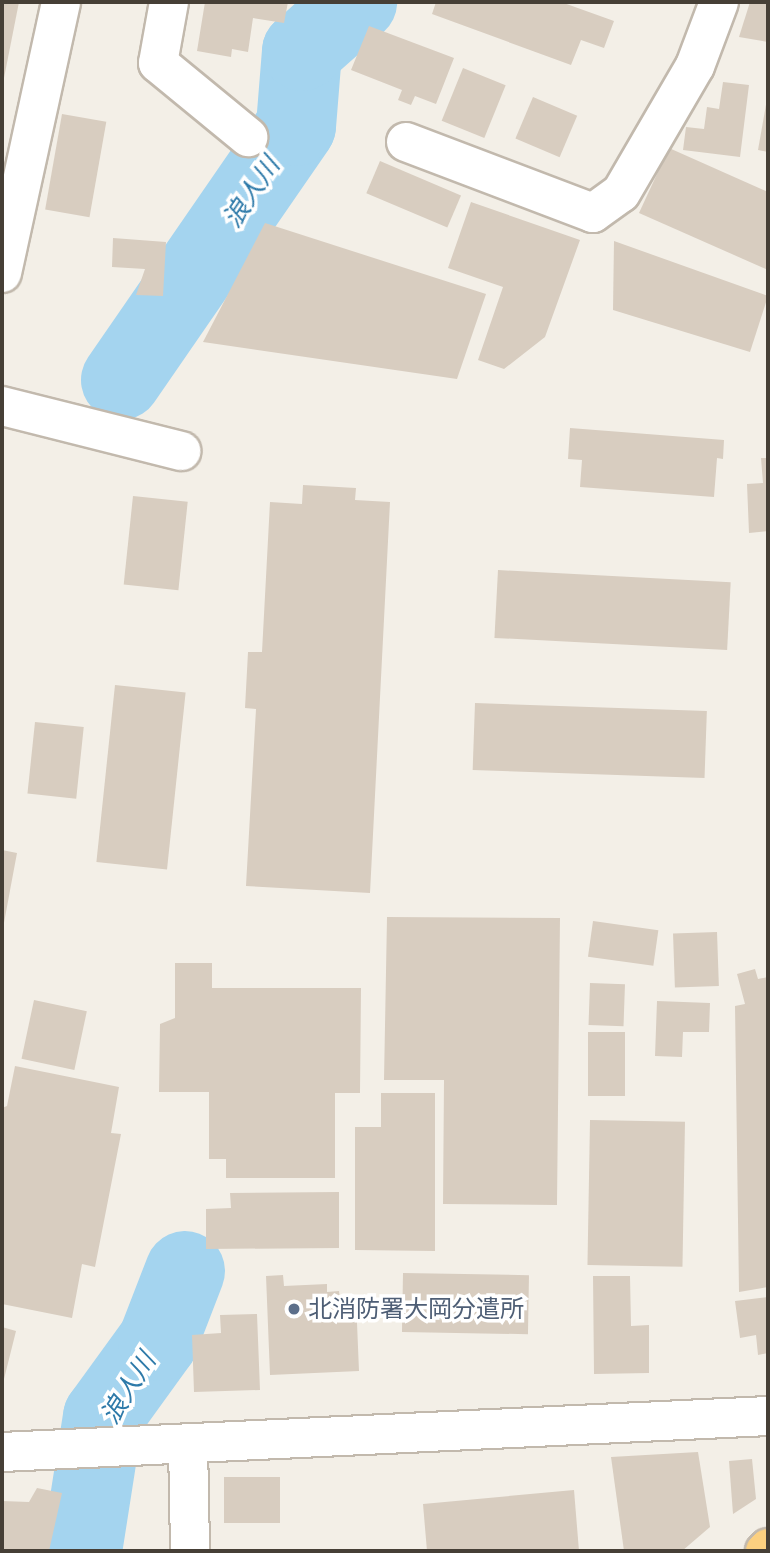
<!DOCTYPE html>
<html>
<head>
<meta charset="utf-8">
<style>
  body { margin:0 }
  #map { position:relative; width:770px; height:1553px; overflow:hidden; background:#f3efe7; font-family:"PT Sans","Noto Sans JP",sans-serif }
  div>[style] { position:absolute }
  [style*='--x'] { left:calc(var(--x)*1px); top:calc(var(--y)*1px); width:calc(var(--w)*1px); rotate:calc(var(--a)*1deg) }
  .river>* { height:80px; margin:-40px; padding:0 40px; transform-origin:40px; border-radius:40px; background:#a4d4ef }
  .building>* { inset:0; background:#d8cdc0; transform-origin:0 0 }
  .roads { filter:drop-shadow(2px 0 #c2b9ad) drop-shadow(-2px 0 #c2b9ad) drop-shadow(0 2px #c2b9ad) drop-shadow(0 -2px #c2b9ad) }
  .minor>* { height:38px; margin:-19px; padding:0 19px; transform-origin:19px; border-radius:19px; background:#fff }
  .trunk>* { height:38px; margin:-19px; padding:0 19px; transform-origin:19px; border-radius:19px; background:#fcd080 }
  .dots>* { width:19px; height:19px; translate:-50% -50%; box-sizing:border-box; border:4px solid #fff; border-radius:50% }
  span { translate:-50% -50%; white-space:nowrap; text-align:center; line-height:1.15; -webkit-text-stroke:7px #fff; paint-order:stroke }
  .service-label { font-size:24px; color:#4e5e75 }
  .left { translate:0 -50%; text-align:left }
  .water-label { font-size:26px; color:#2e7aa9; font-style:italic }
  .frame { position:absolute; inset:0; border:4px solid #463f36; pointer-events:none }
</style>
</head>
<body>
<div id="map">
  <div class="river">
    <i style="--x:121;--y:380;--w:308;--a:-55.4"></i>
    <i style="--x:296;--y:126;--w:75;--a:-85.4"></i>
    <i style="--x:302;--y:51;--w:74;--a:-41.7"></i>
    <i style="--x:82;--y:1551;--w:136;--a:-81.1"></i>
    <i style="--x:103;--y:1417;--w:94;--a:-54.1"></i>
    <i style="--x:158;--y:1341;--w:75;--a:-68.9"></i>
  </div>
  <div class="building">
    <i style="clip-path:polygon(2px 2px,19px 2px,3px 83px,2px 82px)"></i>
    <i style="clip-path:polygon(205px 2px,288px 2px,284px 23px,253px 18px,248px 52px,232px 49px,231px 57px,197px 51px)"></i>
    <i style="clip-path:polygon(436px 2px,561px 2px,614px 21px,604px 48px,581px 40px,571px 65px,432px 14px)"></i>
    <i style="clip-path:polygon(750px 2px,768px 2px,768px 42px,739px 37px)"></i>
    <i style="clip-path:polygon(369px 26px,454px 58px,436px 104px,415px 96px,411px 105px,398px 100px,402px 90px,351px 70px)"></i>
    <i style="left:463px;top:68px;width:46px;height:57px;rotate:22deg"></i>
    <i style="clip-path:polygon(723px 82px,749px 85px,740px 157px,683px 150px,686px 127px,704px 129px,707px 107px,719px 109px)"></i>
    <i style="left:533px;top:97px;width:48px;height:45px;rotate:23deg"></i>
    <i style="clip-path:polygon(767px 99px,768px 99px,768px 152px,758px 150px)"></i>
    <i style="left:62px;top:114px;width:45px;height:97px;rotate:10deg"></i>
    <i style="clip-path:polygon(669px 148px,768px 192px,768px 270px,639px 213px)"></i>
    <i style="left:380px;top:161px;width:88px;height:35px;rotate:23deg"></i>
    <i style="clip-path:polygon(471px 202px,580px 240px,545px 337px,504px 369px,478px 360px,503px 287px,448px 268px)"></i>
    <i style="clip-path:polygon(265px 223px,486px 294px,457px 379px,203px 342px)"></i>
    <i style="clip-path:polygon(113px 238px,166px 242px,163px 296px,136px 295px,145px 269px,112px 267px)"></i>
    <i style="clip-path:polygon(614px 241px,768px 296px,750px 352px,613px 310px)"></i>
    <i style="clip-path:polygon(570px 428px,724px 440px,723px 459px,717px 458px,714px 497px,580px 487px,582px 460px,568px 459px)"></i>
    <i style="clip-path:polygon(761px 458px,768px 458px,768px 531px,749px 533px,747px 484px,763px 483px)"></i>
    <i style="clip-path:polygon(303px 485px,356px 488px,355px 500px,390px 502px,370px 893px,246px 886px,256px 709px,245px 708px,248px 652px,262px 652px,270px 502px,302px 504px)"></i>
    <i style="left:133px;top:496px;width:55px;height:89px;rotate:6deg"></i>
    <i style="left:498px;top:570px;width:233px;height:68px;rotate:3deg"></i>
    <i style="left:115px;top:685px;width:71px;height:178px;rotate:6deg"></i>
    <i style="left:475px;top:703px;width:232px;height:67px;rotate:2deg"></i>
    <i style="left:35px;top:722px;width:49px;height:72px;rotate:6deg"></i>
    <i style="clip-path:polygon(2px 850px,17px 853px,3px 928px,2px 928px)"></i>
    <i style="clip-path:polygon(387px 917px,560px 918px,557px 1205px,443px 1204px,444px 1080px,384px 1080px)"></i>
    <i style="left:593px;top:921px;width:66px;height:36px;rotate:8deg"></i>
    <i style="left:717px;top:932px;width:54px;height:44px;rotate:88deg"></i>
    <i style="clip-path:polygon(175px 963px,212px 963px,212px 988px,361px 988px,360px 1093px,335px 1093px,335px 1178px,226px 1178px,226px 1159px,209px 1159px,209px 1092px,159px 1092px,160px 1024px,175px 1018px)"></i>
    <i style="clip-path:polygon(755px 969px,758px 979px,768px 977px,768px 1287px,739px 1292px,735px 1006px,745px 1004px,737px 974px)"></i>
    <i style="left:590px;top:983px;width:35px;height:42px;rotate:2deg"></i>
    <i style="left:34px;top:1000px;width:54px;height:60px;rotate:12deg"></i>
    <i style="clip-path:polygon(657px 1001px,710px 1003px,709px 1032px,683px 1032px,682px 1057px,655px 1056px)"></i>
    <i style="left:588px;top:1032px;width:37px;height:64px"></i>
    <i style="clip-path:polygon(15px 1066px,119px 1087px,111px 1133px,121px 1134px,95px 1267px,82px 1264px,72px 1318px,2px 1304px,2px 1108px,7px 1106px)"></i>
    <i style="clip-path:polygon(381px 1093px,435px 1093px,435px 1251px,355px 1250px,355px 1127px,381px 1127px)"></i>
    <i style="left:590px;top:1120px;width:95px;height:145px;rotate:1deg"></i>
    <i style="clip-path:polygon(339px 1192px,339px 1248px,206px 1249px,206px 1209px,231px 1208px,230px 1193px)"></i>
    <i style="left:403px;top:1273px;width:126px;height:59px;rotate:1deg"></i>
    <i style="clip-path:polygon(283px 1275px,284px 1286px,327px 1284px,327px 1292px,339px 1291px,340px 1300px,356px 1299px,359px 1371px,270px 1375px,266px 1276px)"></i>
    <i style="clip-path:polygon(593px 1276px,630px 1276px,631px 1326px,649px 1325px,649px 1373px,594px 1374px)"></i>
    <i style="clip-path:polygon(768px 1297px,768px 1353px,758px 1355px,756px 1335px,740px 1338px,735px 1301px)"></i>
    <i style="clip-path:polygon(257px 1314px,260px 1390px,194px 1392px,192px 1335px,221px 1333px,220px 1315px)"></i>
    <i style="clip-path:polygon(2px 1327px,16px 1331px,3px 1383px,2px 1383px)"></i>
    <i style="clip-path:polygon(698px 1452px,710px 1527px,682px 1551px,624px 1551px,611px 1457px)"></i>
    <i style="clip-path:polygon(752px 1459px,756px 1499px,733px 1514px,729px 1461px)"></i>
    <i style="left:224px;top:1477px;width:56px;height:46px"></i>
    <i style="clip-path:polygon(37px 1488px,62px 1493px,49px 1551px,2px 1551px,2px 1501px,29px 1502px)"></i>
    <i style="clip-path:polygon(574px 1490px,579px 1551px,427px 1551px,423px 1504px)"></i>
  </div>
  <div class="roads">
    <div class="minor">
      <i style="--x:169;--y:2;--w:62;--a:100.2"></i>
      <i style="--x:158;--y:63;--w:117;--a:39.4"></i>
      <i style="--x:406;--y:142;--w:200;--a:20.8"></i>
      <i style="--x:593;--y:213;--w:34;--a:-36"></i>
      <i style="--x:621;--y:193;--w:147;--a:-59.8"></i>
      <i style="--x:695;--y:66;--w:68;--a:-69.4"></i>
      <i style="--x:2;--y:273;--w:277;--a:-77.7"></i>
      <i style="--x:2;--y:406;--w:185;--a:14.1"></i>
      <i style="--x:188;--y:1444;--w:107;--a:88.9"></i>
      <i style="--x:2;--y:1452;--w:767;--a:-2.69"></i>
    </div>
    <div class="trunk">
      <i style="--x:765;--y:1551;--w:4;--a:-45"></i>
    </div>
  </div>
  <div class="dots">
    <i style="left:294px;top:1309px;background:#5c6f8a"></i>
  </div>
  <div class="service-label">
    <span class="left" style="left:308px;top:1309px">北消防署大岡分遣所</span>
  </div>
  <div class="water-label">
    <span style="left:251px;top:192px;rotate:-56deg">浪人川</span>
    <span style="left:128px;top:1388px;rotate:-58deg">浪人川</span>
  </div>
  <div class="frame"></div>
</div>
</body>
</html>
